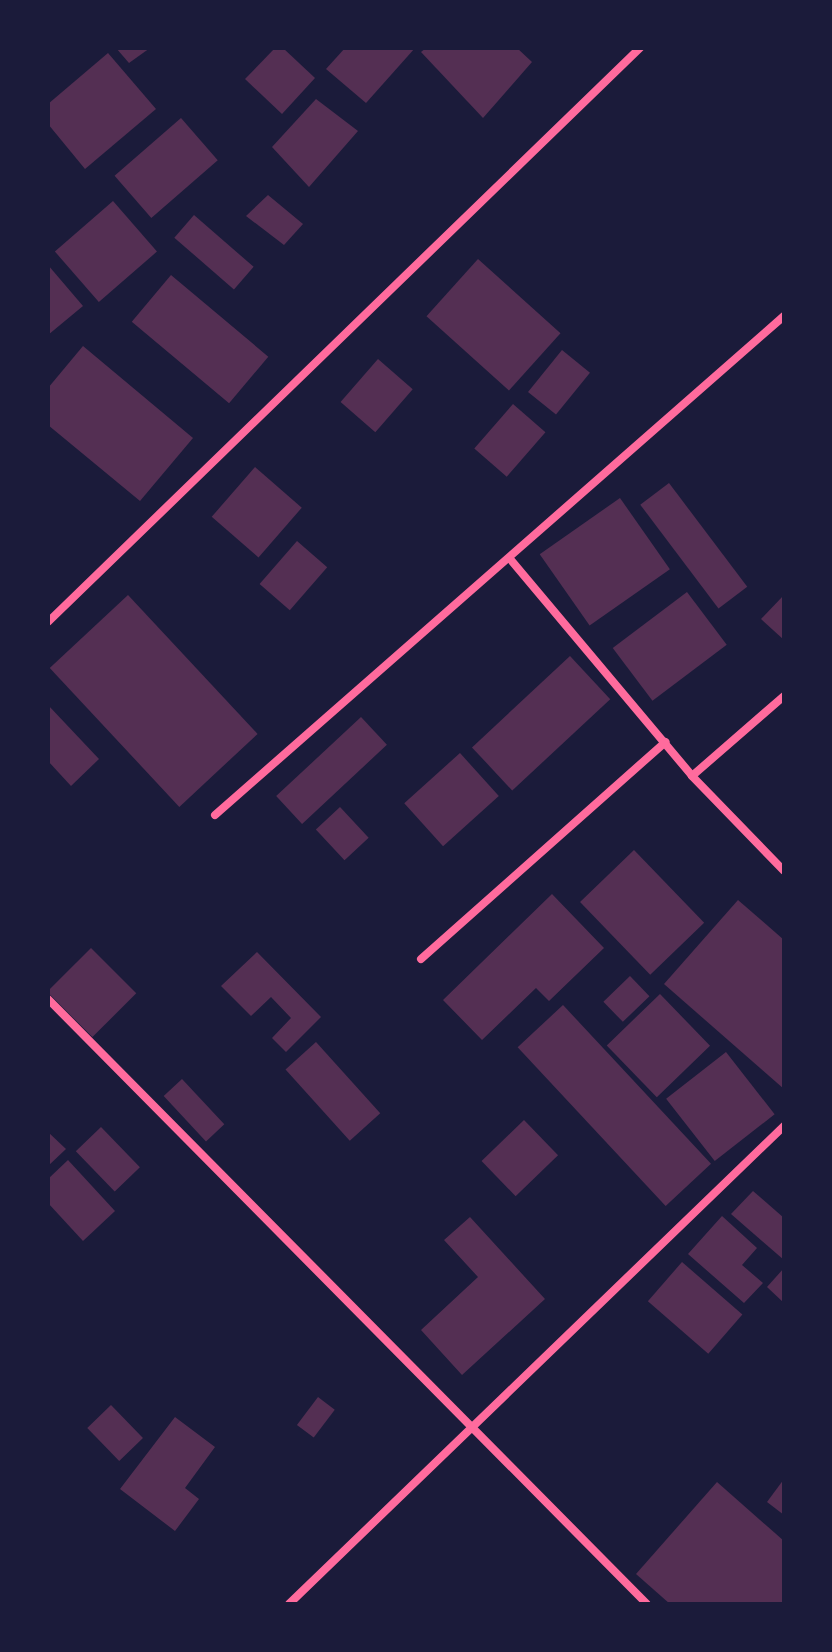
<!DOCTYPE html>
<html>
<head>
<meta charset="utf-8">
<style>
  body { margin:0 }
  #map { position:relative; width:832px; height:1652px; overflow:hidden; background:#1b1b3a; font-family:"Source Sans 3",sans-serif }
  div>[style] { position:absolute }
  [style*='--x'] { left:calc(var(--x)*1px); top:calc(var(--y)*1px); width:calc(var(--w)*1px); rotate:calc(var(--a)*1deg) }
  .building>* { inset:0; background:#542f53; transform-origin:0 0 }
  .minor>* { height:8px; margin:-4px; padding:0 4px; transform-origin:4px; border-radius:4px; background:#ff6b9d }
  span { translate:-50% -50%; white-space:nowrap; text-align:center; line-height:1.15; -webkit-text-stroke:6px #1b1b3a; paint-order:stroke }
  .frame { position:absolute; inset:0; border:50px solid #1b1b3a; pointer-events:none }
</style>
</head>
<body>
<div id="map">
  <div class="building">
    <i style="clip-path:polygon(116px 48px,150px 48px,129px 63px)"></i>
    <i style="clip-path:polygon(275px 48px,283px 48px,315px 78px,282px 114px,245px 79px)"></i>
    <i style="clip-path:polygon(345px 48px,415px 48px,366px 103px,326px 69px)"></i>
    <i style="clip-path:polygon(426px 48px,517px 48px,532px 62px,483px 118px,421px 52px)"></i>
    <i style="clip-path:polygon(108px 53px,156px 109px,85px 169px,48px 124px,48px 104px)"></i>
    <i style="clip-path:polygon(316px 99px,358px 131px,309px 187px,272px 147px)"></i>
    <i style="left:181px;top:118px;width:56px;height:88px;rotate:49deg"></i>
    <i style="clip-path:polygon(268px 195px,303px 224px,284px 245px,246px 216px)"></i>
    <i style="left:113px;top:201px;width:67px;height:77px;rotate:49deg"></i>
    <i style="left:194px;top:215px;width:79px;height:30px;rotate:41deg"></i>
    <i style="left:478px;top:259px;width:111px;height:77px;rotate:42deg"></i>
    <i style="clip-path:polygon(48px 265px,83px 306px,48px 335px)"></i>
    <i style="left:171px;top:275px;width:127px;height:61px;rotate:40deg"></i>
    <i style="clip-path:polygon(83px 346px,193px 438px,140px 501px,48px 425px,48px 388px)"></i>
    <i style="left:562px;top:350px;width:36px;height:54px;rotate:39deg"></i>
    <i style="left:378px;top:359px;width:46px;height:57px;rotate:41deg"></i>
    <i style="left:513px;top:404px;width:43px;height:59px;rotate:41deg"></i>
    <i style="left:255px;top:467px;width:62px;height:66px;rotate:41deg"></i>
    <i style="left:669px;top:483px;width:130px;height:36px;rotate:53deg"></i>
    <i style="left:620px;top:498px;width:87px;height:98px;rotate:55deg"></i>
    <i style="left:297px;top:541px;width:40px;height:57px;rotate:41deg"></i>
    <i style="left:687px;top:592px;width:66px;height:93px;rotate:53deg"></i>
    <i style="left:128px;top:595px;width:190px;height:107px;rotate:47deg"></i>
    <i style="clip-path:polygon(784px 595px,784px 640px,761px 619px)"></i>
    <i style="left:570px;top:656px;width:59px;height:134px;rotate:47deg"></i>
    <i style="clip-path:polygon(48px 705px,99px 759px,71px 786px,48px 761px)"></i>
    <i style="left:361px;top:717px;width:38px;height:116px;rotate:47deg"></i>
    <i style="left:460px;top:753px;width:58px;height:75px;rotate:48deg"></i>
    <i style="left:340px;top:807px;width:42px;height:33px;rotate:47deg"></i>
    <i style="left:634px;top:850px;width:101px;height:75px;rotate:46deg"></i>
    <i style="clip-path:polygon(552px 894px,604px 948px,549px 1001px,536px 988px,482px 1040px,443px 1000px)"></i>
    <i style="clip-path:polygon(738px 900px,784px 940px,784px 1089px,664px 984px)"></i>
    <i style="left:91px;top:948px;width:64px;height:62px;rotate:45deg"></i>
    <i style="clip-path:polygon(257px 952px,321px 1017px,286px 1052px,272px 1038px,291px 1018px,271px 997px,251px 1016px,221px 986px)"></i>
    <i style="left:630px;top:976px;width:28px;height:37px;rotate:46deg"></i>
    <i style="left:660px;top:994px;width:72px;height:74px;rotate:46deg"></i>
    <i style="left:563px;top:1005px;width:217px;height:62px;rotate:47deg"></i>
    <i style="left:316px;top:1042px;width:96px;height:41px;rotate:48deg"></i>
    <i style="left:726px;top:1052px;width:79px;height:76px;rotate:52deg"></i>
    <i style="left:182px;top:1079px;width:62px;height:25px;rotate:47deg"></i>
    <i style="left:524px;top:1120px;width:49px;height:59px;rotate:46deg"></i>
    <i style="left:101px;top:1127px;width:56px;height:35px;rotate:46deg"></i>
    <i style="clip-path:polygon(48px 1132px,66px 1149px,48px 1166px)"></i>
    <i style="clip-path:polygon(68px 1160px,115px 1211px,83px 1241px,48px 1203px,48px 1179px)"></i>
    <i style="clip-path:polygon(753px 1191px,784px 1218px,784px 1260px,731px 1214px)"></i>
    <i style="clip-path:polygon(722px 1216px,757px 1248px,742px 1265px,763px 1283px,744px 1303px,688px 1254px)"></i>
    <i style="clip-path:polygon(470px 1217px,545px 1299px,462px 1375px,421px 1330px,478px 1277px,444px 1240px)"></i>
    <i style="left:682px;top:1262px;width:80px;height:52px;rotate:41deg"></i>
    <i style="clip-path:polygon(784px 1268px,784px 1303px,767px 1287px)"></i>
    <i style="left:318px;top:1397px;width:21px;height:35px;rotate:37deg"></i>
    <i style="left:111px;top:1405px;width:46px;height:33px;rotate:46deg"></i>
    <i style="clip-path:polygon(175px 1417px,215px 1447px,185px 1488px,199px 1499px,175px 1531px,120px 1489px)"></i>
    <i style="clip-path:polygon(784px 1479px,784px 1515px,767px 1502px)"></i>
    <i style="clip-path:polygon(717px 1482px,784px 1541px,784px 1604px,670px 1604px,636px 1574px)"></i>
  </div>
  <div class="minor">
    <i style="--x:511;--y:560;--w:282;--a:50"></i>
    <i style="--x:692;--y:776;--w:132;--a:45.9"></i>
    <i style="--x:48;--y:622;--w:825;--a:-44.12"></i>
    <i style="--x:692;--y:776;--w:122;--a:-41"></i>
    <i style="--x:215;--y:815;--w:757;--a:-41.25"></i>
    <i style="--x:421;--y:959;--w:327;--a:-41.6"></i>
    <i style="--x:48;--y:999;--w:851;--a:45.29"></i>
    <i style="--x:289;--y:1604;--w:688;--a:-44"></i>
  </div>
  <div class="frame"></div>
</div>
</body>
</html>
